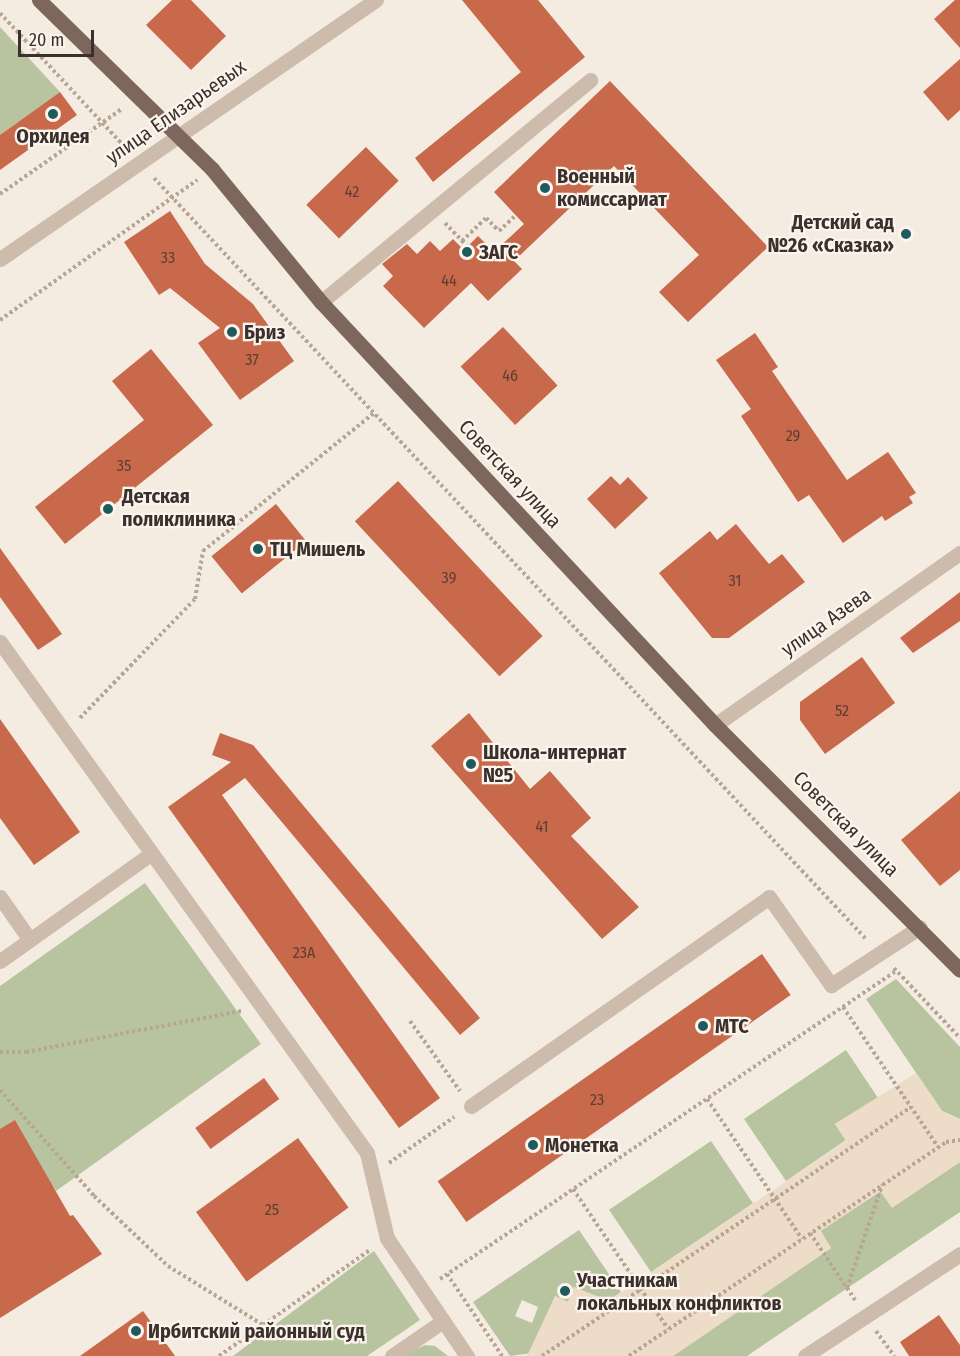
<!DOCTYPE html>
<html>
<head>
<meta charset="utf-8">
<style>
  body { margin:0 }
  #map { position:relative; width:960px; height:1356px; overflow:hidden; background:#f4ebe1; font-family:"Fira Sans Condensed",sans-serif }
  div>[style] { position:absolute }
  [style*='--x'] { left:calc(var(--x)*1px); top:calc(var(--y)*1px); width:calc(var(--w)*1px); rotate:calc(var(--a)*1deg) }
  .green>* { inset:0; background:#b8c4a0; transform-origin:0 0 }
  .plaza>* { inset:0; background:#ecdcc8 }
  .building>* { inset:0; background:#c8694b; transform-origin:0 0 }
  .path>* { height:4px; margin-top:-2px; transform-origin:0; background:repeating-linear-gradient(90deg,#b9a596 0 3px,transparent 0 6px) }
  .minor>* { height:15px; margin:-7.5px; padding:0 7.5px; transform-origin:7.5px; border-radius:7.5px; background:#cdbbac }
  .major>* { height:15px; margin:-7.5px; padding:0 7.5px; transform-origin:7.5px; border-radius:7.5px; background:#7d675c }
  .dots>* { width:16px; height:16px; translate:-50% -50%; box-sizing:border-box; border:3px solid #fbf5ee; border-radius:50% }
  span { translate:-50% -50%; white-space:nowrap; text-align:center; line-height:1.15; -webkit-text-stroke:4.5px #fbf5ee; paint-order:stroke }
  .number-label { font-size:16px; color:#5e3e33 }
  .number-label span { -webkit-text-stroke-width:0 }
  .street-label { font-size:20px; color:#3b302b }
  .poi-label { font-size:20px; color:#3b302b; font-weight:700 }
  .left { translate:0 -50%; text-align:left }
  .right { translate:-100% -50%; text-align:right }
  .scale { position:absolute; left:18px; top:30px; width:76px; height:27px; box-sizing:border-box; border:3px solid #3b302b; border-top:0; padding-left:8px; font-size:18px; line-height:21px; white-space:nowrap; color:#3b302b; -webkit-text-stroke:4px #fbf5ee; paint-order:stroke }
</style>
</head>
<body>
<div id="map">
  <div class="green">
    <i style="clip-path:polygon(0 27px,60px 92px,0 135px)"></i>
    <i style="clip-path:polygon(145px 883px,261px 1044px,56px 1191px,53px 1186px,0 1167px,0 986px)"></i>
    <i style="clip-path:polygon(896px 979px,960px 1047px,960px 1119px,942px 1111px,866px 999px)"></i>
    <i style="clip-path:polygon(846px 1050px,878px 1098px,835px 1124px,846px 1140px,786px 1181px,744px 1119px)"></i>
    <i style="left:711px;top:1141px;width:75px;height:123px;rotate:56deg"></i>
    <i style="clip-path:polygon(960px 1162px,960px 1212px,747px 1356px,673px 1356px,831px 1248px,820px 1231px,881px 1191px,892px 1207px)"></i>
    <i style="clip-path:polygon(evenodd,579px 1230px,621px 1292px,608px 1301px,574px 1287px,568px 1302px,555px 1296px,532px 1353px,510px 1356px,473px 1302px,579px 1230px,522px 1300px,538px 1307px,532px 1323px,515px 1316px,522px 1300px)"></i>
    <i style="clip-path:polygon(374px 1251px,420px 1320px,367px 1356px,233px 1356px)"></i>
    <i style="clip-path:polygon(425px 1345px,435px 1346px,448px 1356px,402px 1356px)"></i>
  </div>
  <div class="plaza">
    <i style="clip-path:polygon(916px 1073px,942px 1111px,960px 1119px,960px 1162px,892px 1208px,880px 1191px,821px 1231px,831px 1248px,673px 1356px,527px 1356px,555px 1296px,568px 1302px,574px 1287px,609px 1301px,846px 1141px,835px 1124px)"></i>
  </div>
  <div class="building">
    <i style="clip-path:polygon(172px 0,191px 0,226px 36px,191px 70px,146px 25px)"></i>
    <i style="clip-path:polygon(462px 0,538px 0,585px 57px,433px 182px,415px 158px,521px 72px)"></i>
    <i style="clip-path:polygon(955px 0,960px 0,960px 48px,934px 19px)"></i>
    <i style="clip-path:polygon(960px 59px,960px 110px,948px 121px,923px 92px)"></i>
    <i style="clip-path:polygon(610px 81px,768px 247px,688px 322px,659px 292px,699px 255px,614px 166px,514px 261px,522px 269px,488px 301px,471px 283px,424px 328px,383px 286px,393px 276px,382px 264px,407px 244px,417px 254px,430px 241px,440px 251px,453px 239px,464px 250px,478px 236px,494px 252px,524px 224px,494px 192px)"></i>
    <i style="clip-path:polygon(60px 92px,77px 115px,0 170px,0 135px)"></i>
    <i style="left:366px;top:147px;width:47px;height:83px;rotate:46deg"></i>
    <i style="clip-path:polygon(170px 211px,205px 264px,253px 304px,294px 361px,240px 400px,198px 343px,220px 328px,170px 288px,159px 295px,124px 242px)"></i>
    <i style="left:503px;top:327px;width:80px;height:58px;rotate:47deg"></i>
    <i style="clip-path:polygon(755px 333px,778px 367px,772px 371px,847px 480px,888px 452px,916px 493px,909px 497px,913px 503px,885px 521px,882px 516px,843px 543px,809px 495px,798px 502px,741px 416px,751px 409px,716px 360px)"></i>
    <i style="clip-path:polygon(151px 349px,213px 425px,65px 544px,35px 507px,144px 420px,112px 381px)"></i>
    <i style="clip-path:polygon(611px 476px,620px 485px,628px 477px,648px 498px,615px 529px,587px 499px)"></i>
    <i style="left:398px;top:481px;width:212px;height:59px;rotate:47deg"></i>
    <i style="left:276px;top:504px;width:48px;height:83px;rotate:51deg"></i>
    <i style="clip-path:polygon(736px 524px,769px 564px,782px 554px,805px 582px,729px 638px,712px 638px,659px 573px,710px 531px,717px 540px)"></i>
    <i style="clip-path:polygon(0 548px,62px 634px,38px 650px,0 597px)"></i>
    <i style="clip-path:polygon(960px 592px,960px 621px,913px 653px,900px 638px)"></i>
    <i style="clip-path:polygon(862px 657px,895px 703px,825px 754px,800px 720px,800px 702px)"></i>
    <i style="clip-path:polygon(469px 713px,530px 789px,550px 771px,591px 818px,571px 836px,639px 907px,602px 939px,431px 746px)"></i>
    <i style="clip-path:polygon(0 719px,80px 832px,34px 865px,0 818px)"></i>
    <i style="clip-path:polygon(220px 733px,253px 745px,480px 1018px,460px 1035px,245px 778px,222px 795px,440px 1098px,399px 1128px,168px 807px,231px 762px,212px 755px)"></i>
    <i style="clip-path:polygon(960px 791px,960px 870px,940px 886px,901px 840px)"></i>
    <i style="left:762px;top:954px;width:50px;height:396px;rotate:55deg"></i>
    <i style="left:264px;top:1078px;width:26px;height:85px;rotate:54deg"></i>
    <i style="clip-path:polygon(15px 1120px,70px 1216px,73px 1215px,102px 1254px,0 1318px,0 1129px)"></i>
    <i style="left:298px;top:1138px;width:86px;height:126px;rotate:54deg"></i>
    <i style="clip-path:polygon(143px 1311px,175px 1356px,80px 1356px)"></i>
    <i style="clip-path:polygon(939px 1315px,960px 1345px,960px 1356px,909px 1356px,900px 1342px)"></i>
  </div>
  <div class="path">
    <i style="--x:0;--y:13;--w:185;--a:47"></i>
    <i style="--x:154;--y:178;--w:1042;--a:46.91"></i>
    <i style="--x:0;--y:194;--w:149;--a:-34.9"></i>
    <i style="--x:445;--y:223;--w:32;--a:46"></i>
    <i style="--x:462;--y:241;--w:33;--a:-44"></i>
    <i style="--x:486;--y:218;--w:18;--a:45"></i>
    <i style="--x:499;--y:231;--w:23;--a:-43"></i>
    <i style="--x:0;--y:320;--w:242;--a:-35.4"></i>
    <i style="--x:80;--y:718;--w:165;--a:-46"></i>
    <i style="--x:195;--y:599;--w:49;--a:-80.5"></i>
    <i style="--x:203;--y:551;--w:220;--a:-38.9"></i>
    <i style="--x:894;--y:968;--w:96;--a:46.7"></i>
    <i style="--x:843;--y:1007;--w:169;--a:55.8"></i>
    <i style="--x:410;--y:1021;--w:86;--a:54.5"></i>
    <i style="--x:0;--y:1052;--w:26;--a:0"></i>
    <i style="--x:26;--y:1052;--w:219;--a:-10.8"></i>
    <i style="--x:0;--y:1090;--w:142;--a:48.4"></i>
    <i style="--x:94;--y:1196;--w:102;--a:43.4"></i>
    <i style="--x:168;--y:1266;--w:112;--a:31.8"></i>
    <i style="--x:707;--y:1099;--w:169;--a:55.8"></i>
    <i style="--x:389;--y:1163;--w:80;--a:-35.3"></i>
    <i style="--x:573;--y:1189;--w:169;--a:55.8"></i>
    <i style="--x:810;--y:1233;--w:81;--a:56.1"></i>
    <i style="--x:447;--y:1274;--w:99;--a:56.1"></i>
    <i style="--x:440;--y:1279;--w:550;--a:-34.04"></i>
    <i style="--x:847;--y:1288;--w:109;--a:-71.2"></i>
    <i style="--x:876;--y:1331;--w:31;--a:54"></i>
    <i style="--x:219;--y:1356;--w:186;--a:-35.1"></i>
    <i style="--x:542;--y:1356;--w:445;--a:-34"></i>
    <i style="--x:629;--y:1356;--w:382;--a:-34"></i>
    <i style="--x:946;--y:1142;--w:14;--a:-8"></i>
  </div>
  <div class="minor">
    <i style="--x:0;--y:259;--w:457;--a:-34.6"></i>
    <i style="--x:321;--y:302;--w:349;--a:-39.5"></i>
    <i style="--x:0;--y:642;--w:629;--a:54.31"></i>
    <i style="--x:367;--y:1153;--w:87;--a:76.8"></i>
    <i style="--x:387;--y:1238;--w:143;--a:55.9"></i>
    <i style="--x:715;--y:725;--w:299;--a:-35.1"></i>
    <i style="--x:0;--y:897;--w:52;--a:55.1"></i>
    <i style="--x:0;--y:961;--w:186;--a:-35.4"></i>
    <i style="--x:471;--y:1106;--w:364;--a:-35"></i>
    <i style="--x:769;--y:897;--w:108;--a:54.8"></i>
    <i style="--x:831;--y:985;--w:106;--a:-33.1"></i>
    <i style="--x:392;--y:1356;--w:62;--a:-34.5"></i>
    <i style="--x:805;--y:1356;--w:186;--a:-33.3"></i>
  </div>
  <div class="major">
    <i style="--x:39;--y:0;--w:242;--a:44.3"></i>
    <i style="--x:212;--y:169;--w:172;--a:50.7"></i>
    <i style="--x:321;--y:302;--w:578;--a:47.03"></i>
    <i style="--x:715;--y:725;--w:346;--a:45"></i>
  </div>
  <div class="dots">
    <i style="left:53px;top:114px;background:#1f5a5e"></i>
    <i style="left:545px;top:188px;background:#1f5a5e"></i>
    <i style="left:906px;top:234px;background:#1f5a5e"></i>
    <i style="left:467px;top:252px;background:#1f5a5e"></i>
    <i style="left:232px;top:332px;background:#1f5a5e"></i>
    <i style="left:108px;top:509px;background:#1f5a5e"></i>
    <i style="left:258px;top:549px;background:#1f5a5e"></i>
    <i style="left:471px;top:764px;background:#1f5a5e"></i>
    <i style="left:703px;top:1026px;background:#1f5a5e"></i>
    <i style="left:533px;top:1145px;background:#1f5a5e"></i>
    <i style="left:565px;top:1291px;background:#1f5a5e"></i>
    <i style="left:136px;top:1331px;background:#1f5a5e"></i>
  </div>
  <div class="number-label">
    <span style="left:352px;top:192px">42</span>
    <span style="left:168px;top:258px">33</span>
    <span style="left:449px;top:281px">44</span>
    <span style="left:252px;top:360px">37</span>
    <span style="left:510px;top:376px">46</span>
    <span style="left:793px;top:436px">29</span>
    <span style="left:124px;top:466px">35</span>
    <span style="left:449px;top:578px">39</span>
    <span style="left:735px;top:581px">31</span>
    <span style="left:842px;top:711px">52</span>
    <span style="left:542px;top:827px">41</span>
    <span style="left:304px;top:953px">23А</span>
    <span style="left:597px;top:1100px">23</span>
    <span style="left:272px;top:1210px">25</span>
  </div>
  <div class="street-label">
    <span style="left:176px;top:112px;rotate:-35deg">улица Елизарьевых</span>
    <span style="left:510px;top:474px;rotate:47deg">Советская улица</span>
    <span style="left:826px;top:622px;rotate:-35deg">улица Азева</span>
    <span style="left:846px;top:824px;rotate:45deg">Советская улица</span>
  </div>
  <div class="poi-label">
    <span style="left:53px;top:136px">Орхидея</span>
    <span class="left" style="left:557px;top:188px">Военный<br>комиссариат</span>
    <span class="right" style="left:894px;top:234px">Детский сад<br>№26 «Сказка»</span>
    <span class="left" style="left:479px;top:252px">ЗАГС</span>
    <span class="left" style="left:244px;top:332px">Бриз</span>
    <span class="left" style="left:122px;top:508px">Детская<br>поликлиника</span>
    <span class="left" style="left:270px;top:549px">ТЦ Мишель</span>
    <span class="left" style="left:483px;top:764px">Школа-интернат<br>№5</span>
    <span class="left" style="left:715px;top:1026px">МТС</span>
    <span class="left" style="left:545px;top:1145px">Монетка</span>
    <span class="left" style="left:577px;top:1292px">Участникам<br>локальных конфликтов</span>
    <span class="left" style="left:148px;top:1331px">Ирбитский районный суд</span>
  </div>
  <div class="scale">20 m</div>
</div>
</body>
</html>
